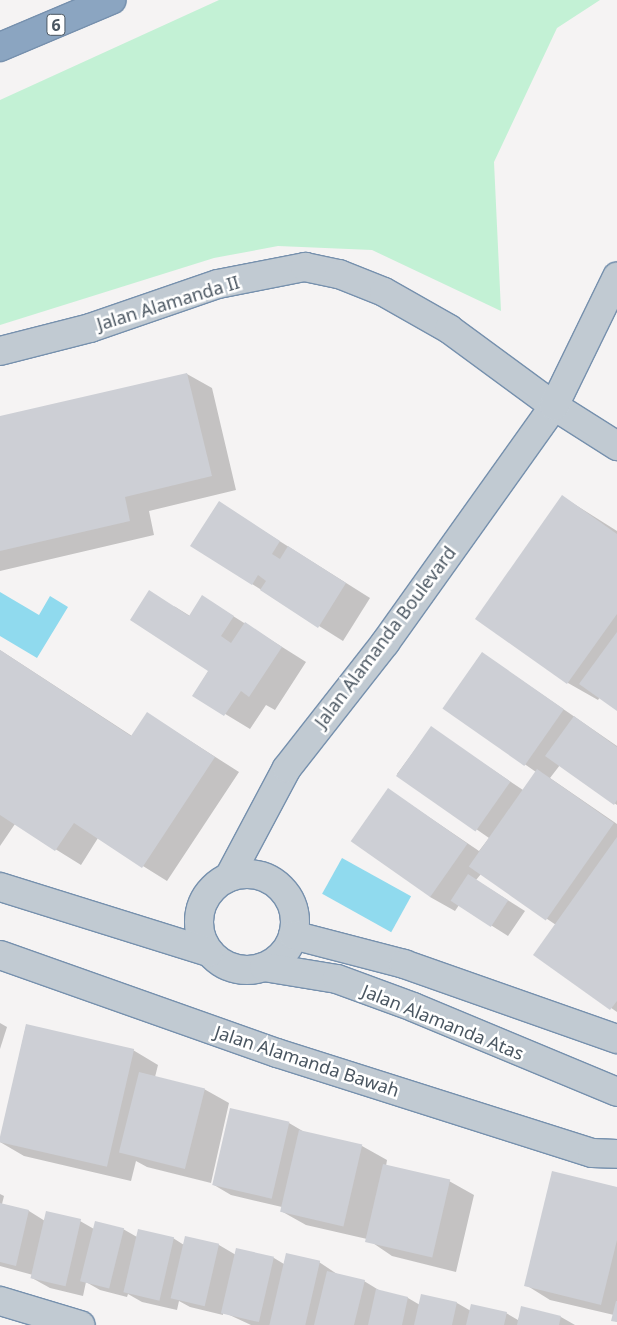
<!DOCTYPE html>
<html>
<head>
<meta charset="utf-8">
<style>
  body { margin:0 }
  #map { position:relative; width:617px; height:1325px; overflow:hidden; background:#f5f3f3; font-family:"Noto Sans",sans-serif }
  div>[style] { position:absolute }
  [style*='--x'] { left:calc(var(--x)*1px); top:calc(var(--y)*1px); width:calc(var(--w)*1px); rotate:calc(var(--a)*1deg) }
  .green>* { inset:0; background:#c3f1d5 }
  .water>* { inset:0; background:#90daee; transform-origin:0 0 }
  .shadow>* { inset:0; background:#0003 }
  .building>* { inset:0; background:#cdcfd5; transform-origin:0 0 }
  .roads { filter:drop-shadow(1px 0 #7690ad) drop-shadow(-1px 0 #7690ad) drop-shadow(0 1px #7690ad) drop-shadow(0 -1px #7690ad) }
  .minor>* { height:28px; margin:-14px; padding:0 14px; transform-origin:14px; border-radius:14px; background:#c1cad2 }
  .minor>.ring { margin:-14px; padding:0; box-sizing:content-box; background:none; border:28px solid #c1cad2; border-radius:50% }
  .highway>* { height:28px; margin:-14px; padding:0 14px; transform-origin:14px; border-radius:14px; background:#8ba5c1 }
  span { translate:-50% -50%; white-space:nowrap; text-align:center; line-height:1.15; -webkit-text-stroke:5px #fff; paint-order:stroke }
  .shield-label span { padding:1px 4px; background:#fff; border:1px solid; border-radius:4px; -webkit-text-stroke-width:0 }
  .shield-label { font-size:16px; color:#4a5661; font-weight:700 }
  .street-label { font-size:18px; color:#4a5661 }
</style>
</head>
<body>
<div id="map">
  <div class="green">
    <i style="clip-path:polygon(219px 0,600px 0,557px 28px,494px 162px,501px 311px,372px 250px,278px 246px,214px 258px,0 325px,0 100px)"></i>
  </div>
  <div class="water">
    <i style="clip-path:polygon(0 592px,39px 615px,50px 596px,68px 607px,37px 658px,0 636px)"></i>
    <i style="left:342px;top:858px;width:79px;height:41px;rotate:29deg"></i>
  </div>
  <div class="shadow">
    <i style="clip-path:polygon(187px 374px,212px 388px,236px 490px,149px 511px,154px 535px,0 571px,0 418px)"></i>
    <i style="clip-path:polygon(563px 497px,617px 531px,617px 709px,600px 697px,598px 700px,568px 683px)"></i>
    <i style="clip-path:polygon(219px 503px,370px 598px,343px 641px,252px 584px)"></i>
    <i style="clip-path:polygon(203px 597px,306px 662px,275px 710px,266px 705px,250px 729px,194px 695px,209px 670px,174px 606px,190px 616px)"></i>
    <i style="clip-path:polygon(0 650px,132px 736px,148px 714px,239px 772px,167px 881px,98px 838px,81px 865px,15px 824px,0 846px)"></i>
    <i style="clip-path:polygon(482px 653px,617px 746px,617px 805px,560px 765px,550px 778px,617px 824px,617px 1012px,535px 955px,556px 925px,481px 874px,476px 880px,525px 911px,508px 936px,459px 905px,455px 911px,430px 897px,389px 790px,479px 851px,489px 838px,397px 774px,431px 728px,523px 790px,536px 772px,444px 708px)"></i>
    <i style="clip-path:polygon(0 1023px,7px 1027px,0 1049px)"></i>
    <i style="clip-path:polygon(26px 1026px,133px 1050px,158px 1065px,155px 1077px,204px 1089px,229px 1103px,211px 1183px,147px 1167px,136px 1161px,131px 1181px,24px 1156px,0 1142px)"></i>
    <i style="clip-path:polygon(289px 1123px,306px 1133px,362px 1146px,387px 1160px,386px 1166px,449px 1181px,474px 1195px,456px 1272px,392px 1256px,367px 1239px,306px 1225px,281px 1211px,282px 1207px,231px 1195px,214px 1185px)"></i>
    <i style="clip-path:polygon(617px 1188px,617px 1322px,613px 1320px,614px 1315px,550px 1300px,526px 1285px)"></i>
    <i style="clip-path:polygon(0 1194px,4px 1196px,2px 1204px,29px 1211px,45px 1221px,80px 1221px,94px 1229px,123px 1229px,137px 1237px,173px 1238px,184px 1245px,219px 1245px,236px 1255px,274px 1258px,284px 1264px,319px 1262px,337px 1274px,364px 1281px,382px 1292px,408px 1298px,420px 1305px,422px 1295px,457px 1303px,471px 1311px,506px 1313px,518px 1320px,522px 1308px,561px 1317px,575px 1325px,251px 1325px,223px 1312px,223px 1315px,190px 1307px,179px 1301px,177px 1310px,142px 1302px,128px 1294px,127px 1297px,100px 1290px,86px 1282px,83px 1296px,50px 1288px,32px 1278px,33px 1275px,0 1266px)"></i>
  </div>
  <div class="building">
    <i style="clip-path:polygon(187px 373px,212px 476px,125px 497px,130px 521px,0 551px,0 416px)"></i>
    <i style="clip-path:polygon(562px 495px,617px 534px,617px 614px,567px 684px,475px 619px)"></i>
    <i style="clip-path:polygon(219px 501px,280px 541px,272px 554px,280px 559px,288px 546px,346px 583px,318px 628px,260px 590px,266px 581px,258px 575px,252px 585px,190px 546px)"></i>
    <i style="clip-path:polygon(149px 590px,189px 616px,202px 595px,234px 616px,221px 636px,231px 643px,245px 622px,282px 647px,249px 697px,241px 691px,224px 716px,192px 696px,208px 671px,130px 620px)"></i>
    <i style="clip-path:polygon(617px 632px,617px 711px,579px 684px)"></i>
    <i style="clip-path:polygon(0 650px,131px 736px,147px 712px,215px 757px,142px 868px,74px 823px,55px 851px,0 815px)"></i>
    <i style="left:482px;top:652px;width:100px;height:69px;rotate:35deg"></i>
    <i style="clip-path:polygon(574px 716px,617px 747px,617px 800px,614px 805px,545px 756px)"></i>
    <i style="left:431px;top:726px;width:97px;height:61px;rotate:35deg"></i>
    <i style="left:537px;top:769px;width:94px;height:119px;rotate:35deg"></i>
    <i style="left:388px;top:788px;width:97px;height:65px;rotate:35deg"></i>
    <i style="clip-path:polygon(617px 837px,617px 1001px,610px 1010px,533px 955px)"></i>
    <i style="left:468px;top:874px;width:48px;height:32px;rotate:33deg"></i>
    <i style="left:26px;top:1024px;width:111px;height:121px;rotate:13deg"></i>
    <i style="left:139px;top:1072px;width:68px;height:83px;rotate:14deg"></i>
    <i style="left:230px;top:1108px;width:61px;height:79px;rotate:13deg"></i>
    <i style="left:299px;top:1130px;width:65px;height:84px;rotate:13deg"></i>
    <i style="left:383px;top:1164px;width:69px;height:80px;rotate:13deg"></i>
    <i style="clip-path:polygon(552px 1171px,617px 1187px,617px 1240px,601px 1305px,524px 1286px)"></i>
    <i style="clip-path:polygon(0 1203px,29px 1210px,16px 1266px,0 1262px)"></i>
    <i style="left:46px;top:1211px;width:36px;height:69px;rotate:13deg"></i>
    <i style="left:95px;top:1221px;width:30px;height:62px;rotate:14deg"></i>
    <i style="left:138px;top:1229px;width:37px;height:65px;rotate:13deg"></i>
    <i style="left:185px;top:1236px;width:35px;height:64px;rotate:13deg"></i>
    <i style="left:236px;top:1248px;width:39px;height:67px;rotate:13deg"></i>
    <i style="left:286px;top:1253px;width:35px;height:74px;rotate:13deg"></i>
    <i style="clip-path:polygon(327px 1271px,365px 1280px,354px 1325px,314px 1325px)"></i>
    <i style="clip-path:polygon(376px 1289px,408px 1297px,402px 1325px,368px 1325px)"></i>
    <i style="clip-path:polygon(421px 1294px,457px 1302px,452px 1325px,414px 1325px)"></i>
    <i style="clip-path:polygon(616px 1301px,617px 1301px,617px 1322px,611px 1321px)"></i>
    <i style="clip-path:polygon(471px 1304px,507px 1312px,504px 1325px,466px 1325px)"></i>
    <i style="clip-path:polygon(521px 1306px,561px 1316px,559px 1325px,517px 1325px)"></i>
  </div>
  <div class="roads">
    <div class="minor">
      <i style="--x:0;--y:351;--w:93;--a:-14.3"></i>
      <i style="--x:90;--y:328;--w:135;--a:-19"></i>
      <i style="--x:218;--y:284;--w:89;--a:-11.1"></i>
      <i style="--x:305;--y:267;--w:35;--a:12"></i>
      <i style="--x:339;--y:274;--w:48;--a:21.8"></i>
      <i style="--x:384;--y:292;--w:75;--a:29.6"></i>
      <i style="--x:449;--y:329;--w:130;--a:36.3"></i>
      <i style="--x:554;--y:406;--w:75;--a:32.4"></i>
      <i class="ring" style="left:199px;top:874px;width:68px;height:68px"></i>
      <i style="--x:229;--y:877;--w:123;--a:-62"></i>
      <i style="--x:287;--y:768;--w:159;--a:-51.9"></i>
      <i style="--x:385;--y:643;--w:291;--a:-54.5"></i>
      <i style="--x:554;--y:406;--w:144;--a:-64"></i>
      <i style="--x:0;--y:887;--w:219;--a:17.3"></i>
      <i style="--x:293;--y:935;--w:115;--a:14.6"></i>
      <i style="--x:404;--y:964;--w:226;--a:19.4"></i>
      <i style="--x:0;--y:955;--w:294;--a:19.5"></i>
      <i style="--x:277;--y:1053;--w:330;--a:17.6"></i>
      <i style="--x:592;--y:1153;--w:25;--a:2"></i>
      <i style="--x:264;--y:967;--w:74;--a:9.3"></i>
      <i style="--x:337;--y:979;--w:81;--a:20.2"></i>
      <i style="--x:413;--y:1007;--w:221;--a:22.6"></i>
      <i style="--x:0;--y:1301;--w:84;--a:16.7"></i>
    </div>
    <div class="highway">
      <i style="--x:0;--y:47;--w:121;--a:-22.9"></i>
    </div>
  </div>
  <div class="shield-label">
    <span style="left:56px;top:25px">6</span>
  </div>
  <div class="street-label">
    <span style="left:168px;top:303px;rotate:-17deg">Jalan Alamanda II</span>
    <span style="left:385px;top:637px;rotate:-53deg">Jalan Alamanda Boulevard</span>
    <span style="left:443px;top:1022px;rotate:22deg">Jalan Alamanda Atas</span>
    <span style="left:307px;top:1061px;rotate:18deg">Jalan Alamanda Bawah</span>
  </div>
</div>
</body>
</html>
